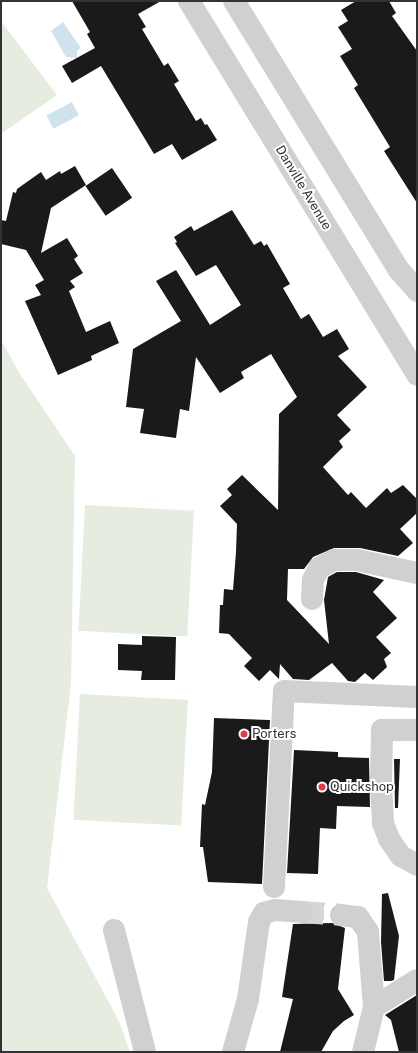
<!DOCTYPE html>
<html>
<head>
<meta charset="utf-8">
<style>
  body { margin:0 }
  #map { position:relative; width:418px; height:1053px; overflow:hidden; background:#fff; font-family:"Public Sans",sans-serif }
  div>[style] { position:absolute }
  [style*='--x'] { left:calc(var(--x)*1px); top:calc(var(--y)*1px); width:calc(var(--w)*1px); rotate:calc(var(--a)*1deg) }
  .green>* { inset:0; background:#e6ecdf; transform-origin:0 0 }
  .water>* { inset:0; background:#cfe2ee; transform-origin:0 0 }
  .building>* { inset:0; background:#1a1a1a; transform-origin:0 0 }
  .minor-tunnel>* { height:22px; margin-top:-11px; transform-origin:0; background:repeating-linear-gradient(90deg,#d6d6d6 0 22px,transparent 0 33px) }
  .minor>* { height:22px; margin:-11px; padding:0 11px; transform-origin:11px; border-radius:11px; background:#d0d0d0 }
  .dots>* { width:11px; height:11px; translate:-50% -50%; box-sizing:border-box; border:2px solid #fff; border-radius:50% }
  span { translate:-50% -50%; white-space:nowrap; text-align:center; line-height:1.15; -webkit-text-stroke:4px #fff; paint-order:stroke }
  .street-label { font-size:13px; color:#333 }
  .poi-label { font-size:13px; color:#333 }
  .left { translate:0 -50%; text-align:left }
  .frame { position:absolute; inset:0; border:2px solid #333; pointer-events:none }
</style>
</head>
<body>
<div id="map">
  <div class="green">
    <i style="clip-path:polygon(1px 21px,57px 95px,1px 134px)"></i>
    <i style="clip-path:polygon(1px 340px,20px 374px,75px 456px,71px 684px,47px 888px,119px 1021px,130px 1052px,1px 1052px)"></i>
    <i style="left:85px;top:505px;width:109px;height:126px;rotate:3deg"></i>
    <i style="left:80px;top:694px;width:108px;height:126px;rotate:3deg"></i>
  </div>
  <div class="water">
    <i style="clip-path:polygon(63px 22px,81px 48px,77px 51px,77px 58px,66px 57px,51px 31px)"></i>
    <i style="left:72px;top:102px;width:15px;height:29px;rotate:62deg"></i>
  </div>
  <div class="building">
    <i style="clip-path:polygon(72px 1px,161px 1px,138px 14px,146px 27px,142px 29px,164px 66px,168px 63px,179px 81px,174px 84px,196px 121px,201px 118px,205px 125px,207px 124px,217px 140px,182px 160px,172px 144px,154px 154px,101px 66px,72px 83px,62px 66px,95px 48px,87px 34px,90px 32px)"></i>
    <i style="clip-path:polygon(356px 1px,389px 1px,396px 13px,392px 16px,417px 51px,417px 203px,384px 151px,390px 147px,354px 88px,358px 85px,340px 56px,352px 49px,338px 27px,348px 21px,341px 10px)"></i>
    <i style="clip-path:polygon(75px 166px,86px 185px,51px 208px,41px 253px,67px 238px,78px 256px,74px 259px,83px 273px,70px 281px,75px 287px,69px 291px,86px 332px,110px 321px,119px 343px,91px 356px,92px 360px,58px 375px,25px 301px,41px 295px,35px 285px,44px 280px,26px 250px,1px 244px,1px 220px,6px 221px,13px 192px,16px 193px,17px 189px,41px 172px,46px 180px,60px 171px,61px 174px)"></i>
    <i style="left:112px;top:168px;width:36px;height:32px;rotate:56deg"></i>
    <i style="clip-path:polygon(232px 210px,254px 245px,261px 241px,264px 246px,267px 244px,290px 284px,283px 288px,301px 319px,309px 314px,323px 337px,337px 329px,349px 349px,338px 356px,367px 387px,337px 415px,351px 430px,339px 441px,343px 447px,323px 467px,348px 495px,351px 492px,366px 508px,387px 488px,391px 493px,403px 485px,417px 499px,417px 513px,400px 529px,413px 543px,398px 556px,360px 548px,334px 548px,313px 557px,304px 569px,288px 569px,287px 600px,329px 644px,324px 600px,328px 577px,337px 572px,356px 572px,384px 580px,373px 592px,397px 618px,376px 637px,391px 653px,384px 659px,387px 667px,373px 680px,365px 673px,355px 682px,348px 681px,332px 663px,309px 680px,293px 679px,280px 664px,279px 679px,270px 670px,259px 681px,244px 666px,252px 658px,229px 634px,219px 633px,220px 605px,223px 605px,224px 589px,233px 590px,236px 552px,237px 524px,220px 506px,232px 495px,227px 489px,242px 475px,278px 510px,279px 414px,297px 397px,271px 354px,241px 372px,244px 378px,220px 393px,196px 357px,189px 411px,180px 409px,176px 438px,140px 433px,144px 409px,126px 407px,133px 349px,181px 321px,156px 281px,176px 270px,210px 325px,241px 305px,216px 265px,196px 276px,175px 243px,177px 242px,174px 237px,191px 226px,194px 231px)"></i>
    <i style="clip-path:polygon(142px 636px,176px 637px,175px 680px,141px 680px,142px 671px,118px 670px,118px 644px,142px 645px)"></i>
    <i style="clip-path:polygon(214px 718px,270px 720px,262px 884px,208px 882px,203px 847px,200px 847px,202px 804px,205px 805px,212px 772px)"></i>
    <i style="clip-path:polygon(294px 750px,338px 752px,338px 757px,369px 758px,370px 807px,337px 806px,336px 829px,320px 828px,318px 874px,287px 873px)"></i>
    <i style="clip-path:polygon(394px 759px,400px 759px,398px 808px,395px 808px)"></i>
    <i style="clip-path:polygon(388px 893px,399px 936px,394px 980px,391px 981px,384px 981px,381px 942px,382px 894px)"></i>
    <i style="clip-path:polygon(332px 923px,345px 928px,338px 989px,354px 1015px,344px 1021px,333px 1031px,321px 1052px,280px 1052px,293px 999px,282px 997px,293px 924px)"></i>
    <i style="clip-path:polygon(417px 995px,417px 1052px,399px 1052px,391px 1020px,385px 1015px)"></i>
  </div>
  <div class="minor-tunnel">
    <i style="--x:302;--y:912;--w:39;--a:4"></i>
  </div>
  <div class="minor">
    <i style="--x:189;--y:1;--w:438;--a:58.6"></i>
    <i style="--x:234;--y:1;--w:316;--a:58.5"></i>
    <i style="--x:399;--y:270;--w:28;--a:49"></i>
    <i style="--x:312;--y:599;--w:19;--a:-87"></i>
    <i style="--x:313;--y:580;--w:13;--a:-63"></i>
    <i style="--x:319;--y:568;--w:17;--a:-28"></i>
    <i style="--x:334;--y:560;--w:23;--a:0"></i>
    <i style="--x:357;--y:560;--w:61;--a:12.2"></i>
    <i style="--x:417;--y:730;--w:35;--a:180"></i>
    <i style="--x:382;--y:730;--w:54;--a:91.1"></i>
    <i style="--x:381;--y:784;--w:39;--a:87"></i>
    <i style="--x:383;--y:823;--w:17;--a:69"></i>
    <i style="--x:389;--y:839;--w:21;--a:55"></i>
    <i style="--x:401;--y:856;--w:18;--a:29"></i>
    <i style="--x:274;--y:887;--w:196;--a:-87.1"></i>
    <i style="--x:284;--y:691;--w:133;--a:2.6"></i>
    <i style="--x:341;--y:915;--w:17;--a:7"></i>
    <i style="--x:358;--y:917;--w:18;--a:56"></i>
    <i style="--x:368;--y:932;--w:75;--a:85.4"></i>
    <i style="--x:374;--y:1007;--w:46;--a:103.7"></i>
    <i style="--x:114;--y:930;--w:126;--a:75.7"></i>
    <i style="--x:374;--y:1007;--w:51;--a:-32.1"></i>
    <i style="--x:233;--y:1052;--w:55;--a:-74.2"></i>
    <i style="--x:248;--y:999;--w:78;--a:-81.9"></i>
    <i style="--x:259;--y:922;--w:10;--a:-61"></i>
    <i style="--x:264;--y:913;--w:11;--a:-15"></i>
    <i style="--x:275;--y:910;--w:27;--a:4"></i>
  </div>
  <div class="dots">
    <i style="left:244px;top:734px;background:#e63946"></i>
    <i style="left:322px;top:787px;background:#e63946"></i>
  </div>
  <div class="street-label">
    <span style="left:303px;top:188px;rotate:59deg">Danville Avenue</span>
  </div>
  <div class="poi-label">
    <span class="left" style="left:252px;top:734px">Porters</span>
    <span class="left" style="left:330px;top:787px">Quickshop</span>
  </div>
  <div class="frame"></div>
</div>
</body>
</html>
